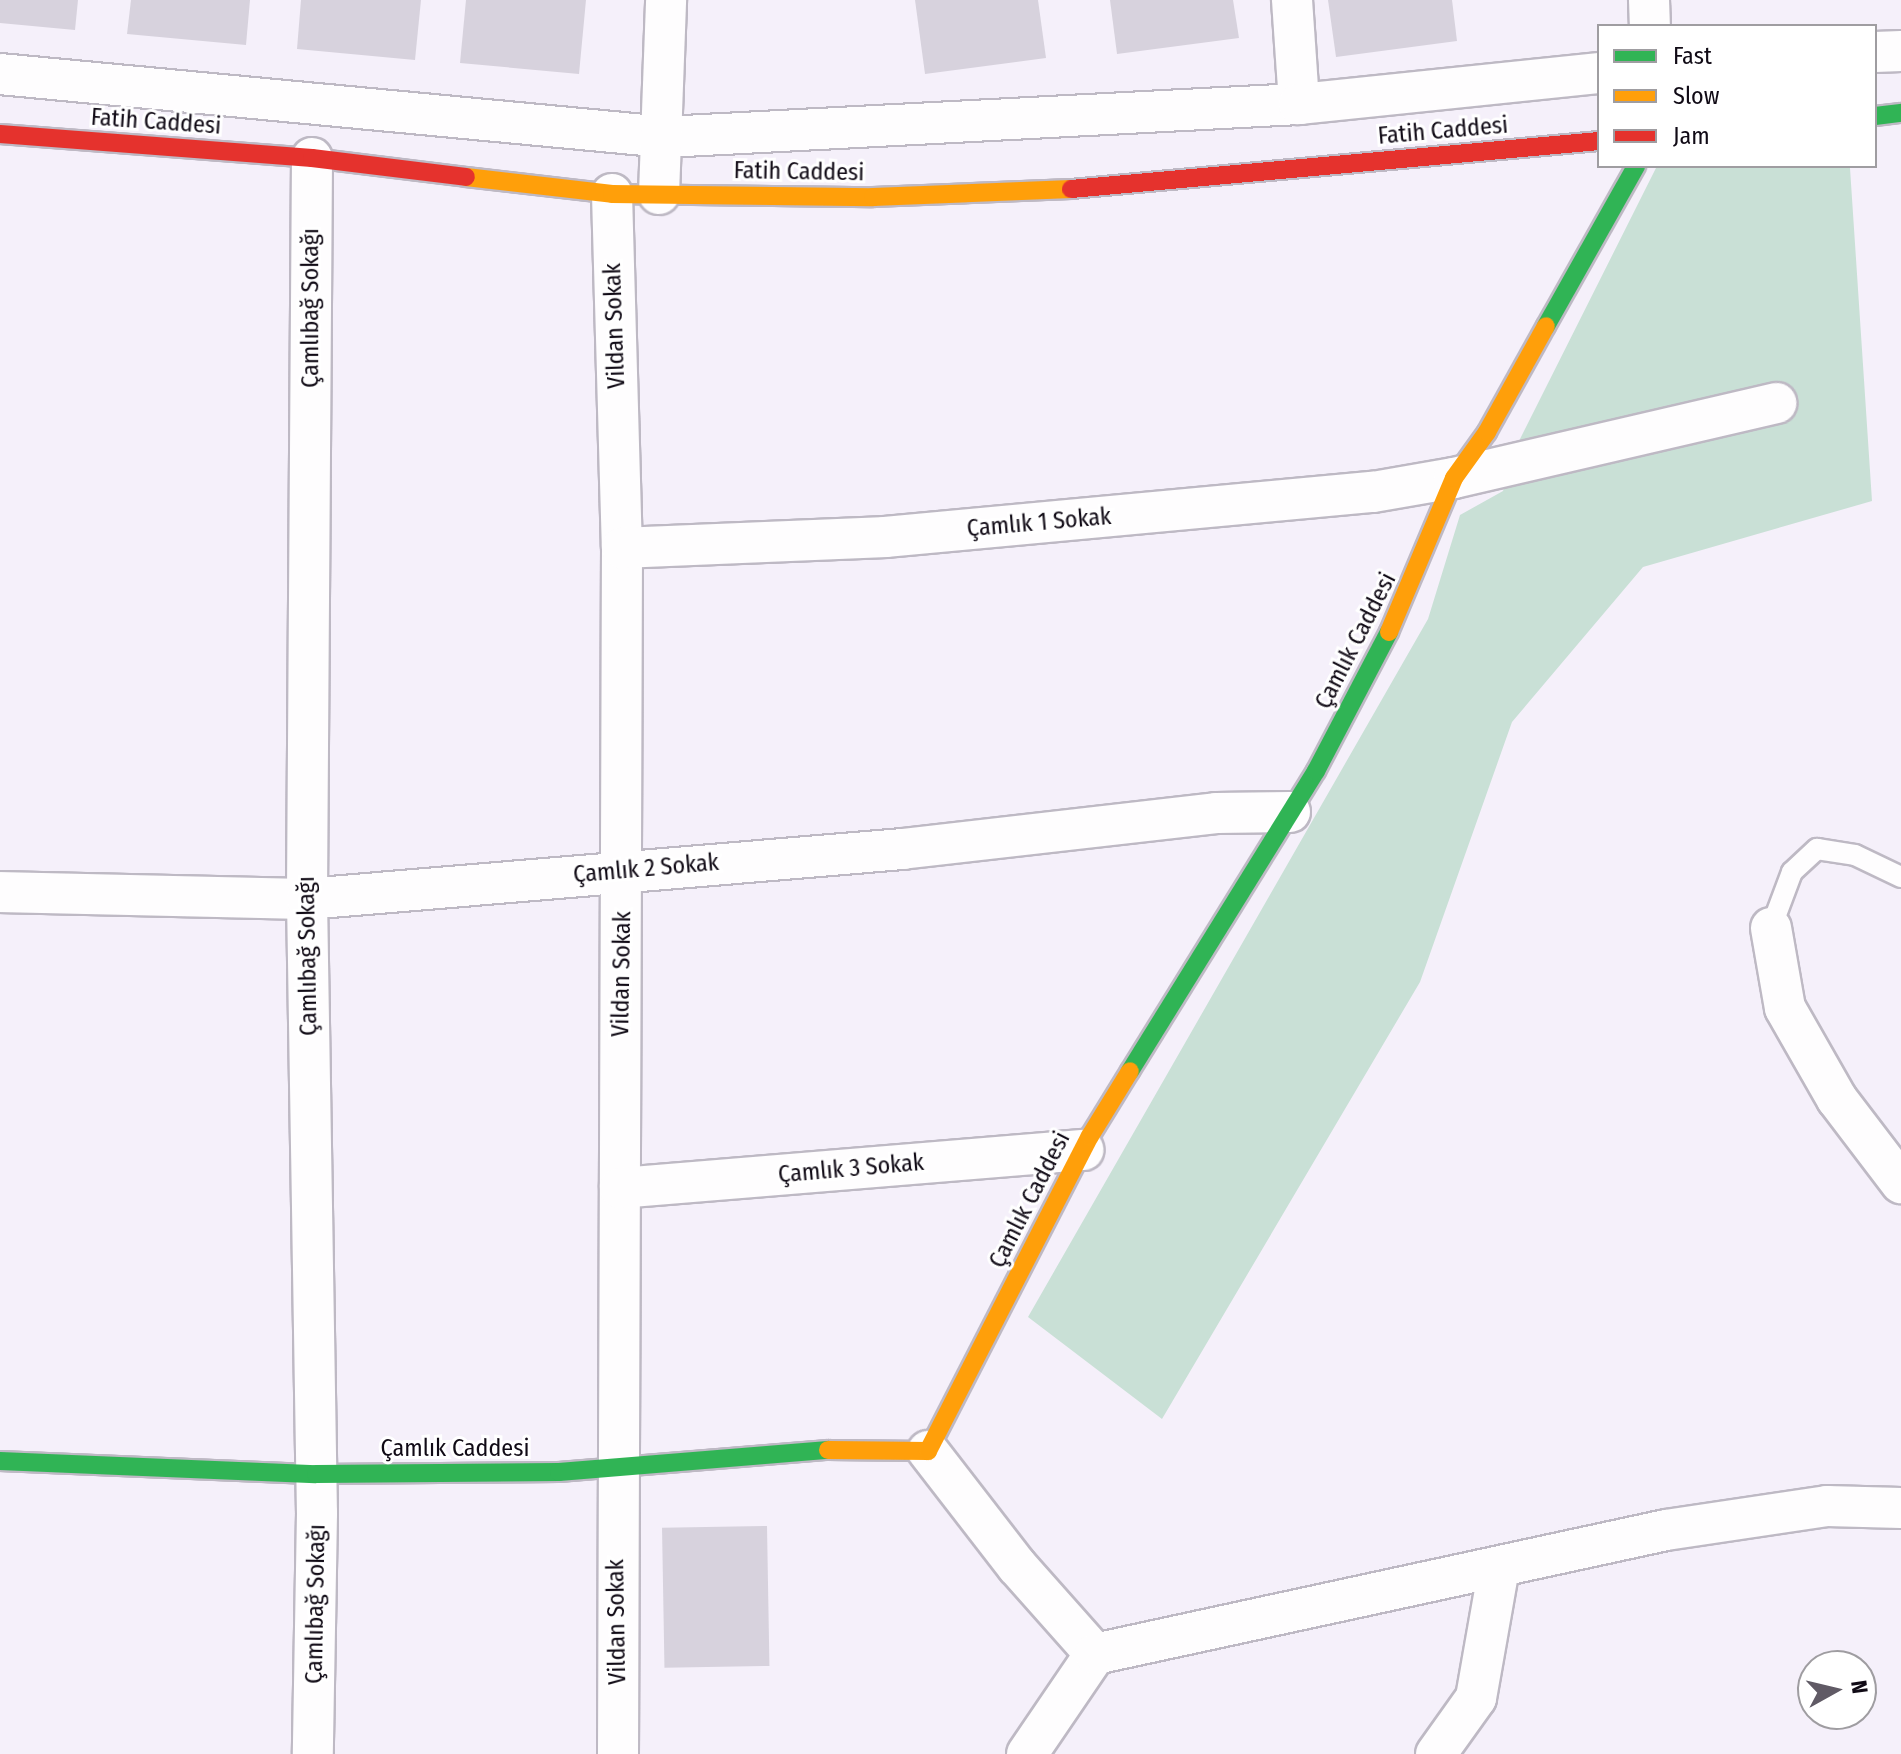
<!DOCTYPE html>
<html>
<head>
<meta charset="utf-8">
<style>
  body { margin:0 }
  #map { position:relative; width:1901px; height:1754px; overflow:hidden; background:#f5f0fa; font-family:"Fira Sans Condensed",sans-serif }
  div>[style] { position:absolute }
  [style*='--x'] { left:calc(var(--x)*1px); top:calc(var(--y)*1px); width:calc(var(--w)*1px); rotate:calc(var(--a)*1deg) }
  .green>* { inset:0; background:#c9e0d6 }
  .building>* { inset:0; background:#d7d2dd; transform-origin:0 0 }
  .roads { filter:drop-shadow(2px 0 #beb9c4) drop-shadow(-2px 0 #beb9c4) drop-shadow(0 2px #beb9c4) drop-shadow(0 -2px #beb9c4) }
  .lane>* { height:20px; margin:-10px; padding:0 10px; transform-origin:10px; border-radius:10px; background:#fefdfe }
  .street>* { height:40px; margin:-20px; padding:0 20px; transform-origin:20px; border-radius:20px; background:#fefdfe }
  .fast>* { height:18px; margin:-9px; padding:0 9px; transform-origin:9px; border-radius:9px; background:#30b455 }
  .slow>* { height:18px; margin:-9px; padding:0 9px; transform-origin:9px; border-radius:9px; background:#ff9f0a }
  .jam>* { height:18px; margin:-9px; padding:0 9px; transform-origin:9px; border-radius:9px; background:#e5322d }
  span { translate:-50% -50%; white-space:nowrap; text-align:center; line-height:1.15; -webkit-text-stroke:6px #fff; paint-order:stroke }
  .street-label { font-size:24px; color:#100a15 }
  .legend { position:absolute; left:1597px; top:24px; width:280px; height:144px; box-sizing:border-box; background:#fff; border:2px solid #9f9da1; margin:0; padding:10px 14px; list-style:none; font-size:24px; color:#100a15 }
  .legend li { display:flex; align-items:center; gap:16px; height:40px }
  .legend b { width:40px; border:2px solid #9f9da1 }
  .north { position:absolute; left:1797px; top:1650px; width:80px; height:80px; box-sizing:border-box; background:#fff; border:2px solid #9f9da1; border-radius:50%; rotate:82deg; font-size:22px; font-weight:700; line-height:32px; text-align:center; color:#100a15 }
  .north::after { content:''; display:block; margin:auto; width:28px; height:36px; background:#605a65; clip-path:polygon(50% 0,100% 100%,50% 72%,0 100%) }
</style>
</head>
<body>
<div id="map">
  <div class="green">
    <i style="clip-path:polygon(1657px 166px,1850px 168px,1872px 501px,1643px 567px,1512px 722px,1420px 982px,1162px 1419px,1028px 1317px,1428px 619px,1460px 515px,1503px 491px,1518px 443px)"></i>
  </div>
  <div class="building">
    <i style="clip-path:polygon(0 0,78px 0,75px 30px,0 23px)"></i>
    <i style="clip-path:polygon(131px 0,250px 0,246px 45px,127px 34px)"></i>
    <i style="clip-path:polygon(301px 0,421px 0,415px 60px,297px 49px)"></i>
    <i style="clip-path:polygon(466px 0,586px 0,579px 74px,460px 63px)"></i>
    <i style="clip-path:polygon(915px 0,1038px 0,1046px 58px,925px 74px)"></i>
    <i style="clip-path:polygon(1110px 0,1233px 0,1239px 38px,1117px 54px)"></i>
    <i style="clip-path:polygon(1328px 0,1452px 0,1457px 41px,1336px 57px)"></i>
    <i style="left:767px;top:1526px;width:140px;height:105px;rotate:89deg"></i>
  </div>
  <div class="roads">
    <div class="lane">
      <i style="--x:1771;--y:928;--w:60;--a:-69.4"></i>
      <i style="--x:1792;--y:872;--w:34;--a:-43"></i>
      <i style="--x:1817;--y:849;--w:38;--a:9"></i>
      <i style="--x:1855;--y:855;--w:51;--a:25.6"></i>
    </div>
    <div class="street">
      <i style="--x:1292;--y:0;--w:104;--a:86.1"></i>
      <i style="--x:1649;--y:0;--w:26;--a:88"></i>
      <i style="--x:1875;--y:52;--w:26;--a:-2"></i>
      <i style="--x:0;--y:74;--w:668;--a:5.41"></i>
      <i style="--x:665;--y:137;--w:635;--a:-2.98"></i>
      <i style="--x:1299;--y:104;--w:302;--a:-5.9"></i>
      <i style="--x:312;--y:158;--w:741;--a:90.39"></i>
      <i style="--x:307;--y:899;--w:614;--a:89.07"></i>
      <i style="--x:317;--y:1513;--w:241;--a:91"></i>
      <i style="--x:612;--y:194;--w:354;--a:88.4"></i>
      <i style="--x:622;--y:548;--w:1206;--a:90.19"></i>
      <i style="--x:659;--y:194;--w:194;--a:-87.9"></i>
      <i style="--x:622;--y:548;--w:263;--a:-2.4"></i>
      <i style="--x:885;--y:537;--w:490;--a:-5.3"></i>
      <i style="--x:1373;--y:492;--w:82;--a:-9.8"></i>
      <i style="--x:1454;--y:478;--w:331;--a:-13.1"></i>
      <i style="--x:0;--y:892;--w:307;--a:1.3"></i>
      <i style="--x:307;--y:899;--w:597;--a:-4.8"></i>
      <i style="--x:902;--y:849;--w:316;--a:-6.5"></i>
      <i style="--x:1216;--y:813;--w:74;--a:-0.8"></i>
      <i style="--x:1771;--y:928;--w:81;--a:80.1"></i>
      <i style="--x:1785;--y:1008;--w:105;--a:60.3"></i>
      <i style="--x:1837;--y:1099;--w:106;--a:52.7"></i>
      <i style="--x:620;--y:1188;--w:465;--a:-4.7"></i>
      <i style="--x:928;--y:1451;--w:145;--a:52.3"></i>
      <i style="--x:1017;--y:1566;--w:118;--a:48.4"></i>
      <i style="--x:1027;--y:1754;--w:121;--a:-55.8"></i>
      <i style="--x:1095;--y:1654;--w:584;--a:-12.25"></i>
      <i style="--x:1666;--y:1530;--w:163;--a:-8.5"></i>
      <i style="--x:1827;--y:1506;--w:74;--a:1.5"></i>
      <i style="--x:1436;--y:1754;--w:69;--a:-54.5"></i>
      <i style="--x:1476;--y:1698;--w:133;--a:-80"></i>
    </div>
    <div class="fast">
      <i style="--x:1875;--y:116;--w:26;--a:-7"></i>
      <i style="--x:1546;--y:326;--w:184;--a:-60.6"></i>
      <i style="--x:1130;--y:1071;--w:353;--a:-58.2"></i>
      <i style="--x:1316;--y:771;--w:157;--a:-62.3"></i>
      <i style="--x:0;--y:1461;--w:316;--a:2.4"></i>
      <i style="--x:316;--y:1474;--w:243;--a:-0.5"></i>
      <i style="--x:559;--y:1472;--w:270;--a:-4.7"></i>
    </div>
    <div class="slow">
      <i style="--x:466;--y:177;--w:147;--a:6.6"></i>
      <i style="--x:612;--y:194;--w:261;--a:0.7"></i>
      <i style="--x:873;--y:197;--w:198;--a:-2.3"></i>
      <i style="--x:1389;--y:632;--w:167;--a:-67.1"></i>
      <i style="--x:1454;--y:478;--w:57;--a:-54.3"></i>
      <i style="--x:1487;--y:432;--w:121;--a:-60.9"></i>
      <i style="--x:828;--y:1450;--w:100;--a:0.6"></i>
      <i style="--x:928;--y:1451;--w:354;--a:-62.8"></i>
      <i style="--x:1090;--y:1136;--w:76;--a:-58.4"></i>
    </div>
    <div class="jam">
      <i style="--x:0;--y:134;--w:313;--a:4.4"></i>
      <i style="--x:312;--y:158;--w:155;--a:7"></i>
      <i style="--x:1071;--y:189;--w:530;--a:-5.19"></i>
    </div>
  </div>
  <div class="street-label">
    <span style="left:156px;top:122px;rotate:4deg">Fatih Caddesi</span>
    <span style="left:1443px;top:131px;rotate:-5deg">Fatih Caddesi</span>
    <span style="left:799px;top:172px;rotate:1deg">Fatih Caddesi</span>
    <span style="left:311px;top:308px;rotate:-90deg">Çamlıbağ Sokağı</span>
    <span style="left:615px;top:326px;rotate:-92deg">Vildan Sokak</span>
    <span style="left:1039px;top:523px;rotate:-5deg">Çamlık 1 Sokak</span>
    <span style="left:1356px;top:641px;rotate:-63deg">Çamlık Caddesi</span>
    <span style="left:646px;top:869px;rotate:-5deg">Çamlık 2 Sokak</span>
    <span style="left:308px;top:956px;rotate:-91deg">Çamlıbağ Sokağı</span>
    <span style="left:622px;top:974px;rotate:-89deg">Vildan Sokak</span>
    <span style="left:851px;top:1169px;rotate:-5deg">Çamlık 3 Sokak</span>
    <span style="left:1030px;top:1200px;rotate:-63deg">Çamlık Caddesi</span>
    <span style="left:455px;top:1449px">Çamlık Caddesi</span>
    <span style="left:316px;top:1604px;rotate:-89deg">Çamlıbağ Sokağı</span>
    <span style="left:617px;top:1622px;rotate:-91deg">Vildan Sokak</span>
  </div>
  <ul class="legend">
  <li><b style="height:10px;background:#30b455"></b>Fast</li>
  <li><b style="height:10px;background:#ff9f0a"></b>Slow</li>
  <li><b style="height:10px;background:#e5322d"></b>Jam</li>
  </ul>
  <div class="north">N</div>
</div>
</body>
</html>
